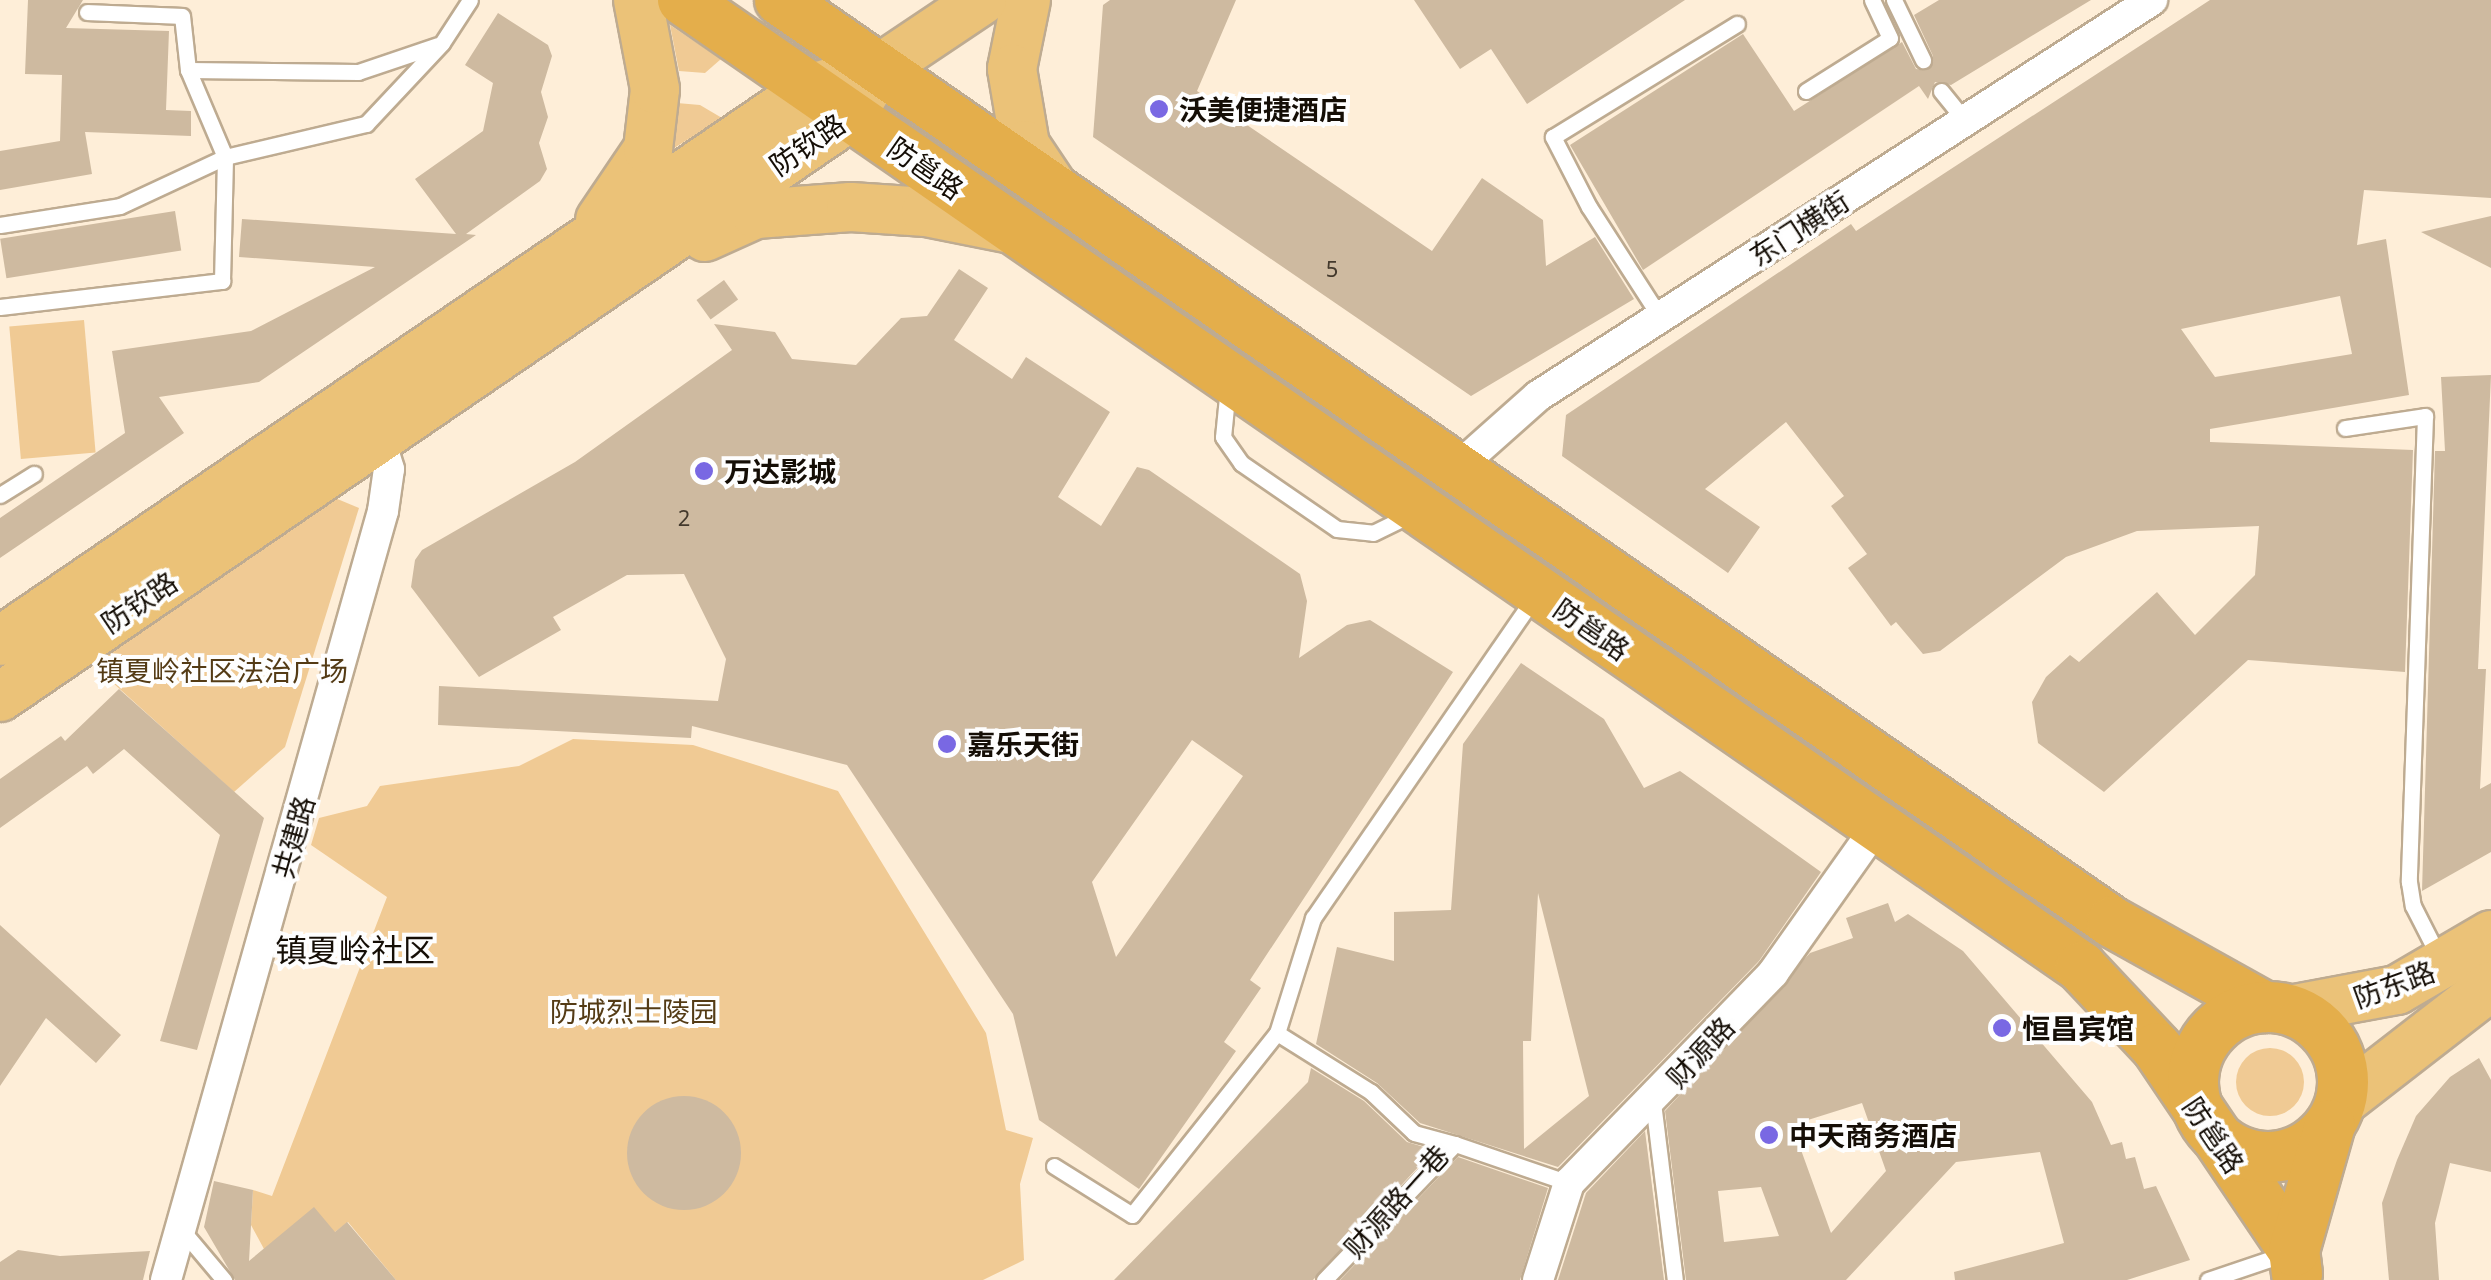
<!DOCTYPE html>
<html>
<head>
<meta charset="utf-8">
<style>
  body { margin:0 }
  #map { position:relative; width:2491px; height:1280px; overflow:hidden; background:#feeed8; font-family:"Noto Sans","Noto Sans SC",sans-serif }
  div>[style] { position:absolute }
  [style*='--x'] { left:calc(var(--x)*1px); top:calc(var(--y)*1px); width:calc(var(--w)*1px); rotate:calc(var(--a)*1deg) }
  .green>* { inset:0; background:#f0ca94; transform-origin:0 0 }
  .round { border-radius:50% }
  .building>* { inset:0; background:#cebaa0; transform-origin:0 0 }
  .roads { filter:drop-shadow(2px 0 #beab91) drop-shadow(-2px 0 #beab91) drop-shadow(0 2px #beab91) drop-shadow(0 -2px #beab91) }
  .service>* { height:15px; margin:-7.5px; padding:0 7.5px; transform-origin:7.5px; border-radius:7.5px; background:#fff }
  .minor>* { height:30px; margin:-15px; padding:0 15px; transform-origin:15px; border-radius:15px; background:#fff }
  .primary>* { height:48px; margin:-24px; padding:0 24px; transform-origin:24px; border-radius:24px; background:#ebc278 }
  .trunk>* { height:50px; margin:-25px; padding:0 25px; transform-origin:25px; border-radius:25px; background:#e4ae4b }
  .trunk>.ring { margin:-25px; padding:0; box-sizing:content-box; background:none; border:50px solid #e4ae4b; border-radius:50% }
  .dots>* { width:28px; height:28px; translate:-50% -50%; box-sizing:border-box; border:5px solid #fefefe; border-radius:50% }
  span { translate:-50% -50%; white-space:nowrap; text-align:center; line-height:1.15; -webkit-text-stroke:8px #fefefe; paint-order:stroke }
  .number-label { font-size:22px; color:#43392c }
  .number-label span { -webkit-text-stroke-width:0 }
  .poi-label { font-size:28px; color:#150e06; font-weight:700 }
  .left { translate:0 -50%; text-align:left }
  .street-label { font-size:28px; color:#150e06 }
  .park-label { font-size:28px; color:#543b15 }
  .quarter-label { font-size:32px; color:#150e06 }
</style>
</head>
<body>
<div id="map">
  <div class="green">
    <i style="clip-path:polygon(670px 25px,721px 59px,705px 73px,679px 71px)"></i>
    <i style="clip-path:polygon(677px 103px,700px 105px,722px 118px,671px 150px)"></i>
    <i style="left:84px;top:320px;width:133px;height:75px;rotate:85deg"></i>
    <i style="clip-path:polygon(323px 493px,359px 508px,285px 747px,234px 792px,92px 664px)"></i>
    <i style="clip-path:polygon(573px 739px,693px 745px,838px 791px,986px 1033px,1006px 1130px,1033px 1138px,1020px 1184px,1024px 1260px,983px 1280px,396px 1280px,348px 1222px,335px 1232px,264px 1249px,251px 1225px,253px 1190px,272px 1196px,387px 897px,311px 845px,319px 818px,367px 806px,380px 786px,519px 766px)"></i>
    <i class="round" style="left:2236px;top:1048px;width:68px;height:68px"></i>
  </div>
  <div class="building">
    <i style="clip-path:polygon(28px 0,83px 0,66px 28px,169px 31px,166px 110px,191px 111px,191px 136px,85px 132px,92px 174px,0 190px,0 151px,60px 141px,62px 75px,25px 74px)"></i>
    <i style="clip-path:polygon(1110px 0,1236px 0,1197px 91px,1432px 251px,1482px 178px,1543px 220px,1546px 266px,1595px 237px,1634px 299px,1471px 396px,1093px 137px,1103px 5px)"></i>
    <i style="clip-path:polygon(1414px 0,1685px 0,1527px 104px,1491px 49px,1460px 69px)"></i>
    <i style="clip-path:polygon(1939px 0,2091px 0,1951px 85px,1935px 82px,1928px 99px,1919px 86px,1643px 270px,1570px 145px,1743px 34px,1794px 111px,1902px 42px,1916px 69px,1927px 70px,1933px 56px,1914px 15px)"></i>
    <i style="clip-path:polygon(evenodd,2210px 0,2491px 0,2491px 198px,2364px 190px,2357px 245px,2386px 239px,2409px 395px,2210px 429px,2210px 442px,2413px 450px,2405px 672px,2248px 660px,2104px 792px,2038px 743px,2032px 702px,2046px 677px,2070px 655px,2079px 662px,2157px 592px,2195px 635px,2255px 575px,2259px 526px,2137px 531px,2066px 557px,1940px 651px,1923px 654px,1896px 622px,1891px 626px,1848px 568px,1867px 554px,1831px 506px,1844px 496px,1786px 422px,1705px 489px,1760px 527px,1728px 573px,1562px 456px,1566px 415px,1851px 224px,1856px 231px,2210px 0,2340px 296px,2352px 354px,2215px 377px,2181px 329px,2340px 296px)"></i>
    <i style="clip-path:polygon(498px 13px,548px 45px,552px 56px,541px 92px,548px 117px,539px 143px,547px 169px,540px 181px,466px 234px,476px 235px,259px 382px,159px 397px,184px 433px,0 558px,0 518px,125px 433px,112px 351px,251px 331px,375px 267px,239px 257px,242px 219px,456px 234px,415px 179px,483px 131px,493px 83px,465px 65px)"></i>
    <i style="left:175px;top:211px;width:40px;height:177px;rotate:81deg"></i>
    <i style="clip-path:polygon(2491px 216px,2491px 268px,2421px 232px)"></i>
    <i style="clip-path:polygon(evenodd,959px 269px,988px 288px,954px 340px,1012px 379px,1026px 357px,1110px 412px,1058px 497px,1101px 526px,1137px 467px,1149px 470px,1300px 574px,1307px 601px,1299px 658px,1347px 625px,1370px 620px,1453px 672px,1250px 980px,1261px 988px,1224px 1042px,1236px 1051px,1139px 1189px,1039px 1120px,1013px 1014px,847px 765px,692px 726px,691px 738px,438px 725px,439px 686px,718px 701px,726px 659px,684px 574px,627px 575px,553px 617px,561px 630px,479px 677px,411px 587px,415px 560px,422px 550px,575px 462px,732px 350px,714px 324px,775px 332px,792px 359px,856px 365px,901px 318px,927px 316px,959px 269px,1192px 740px,1243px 776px,1116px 957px,1092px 882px,1192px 740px)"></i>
    <i style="left:724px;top:280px;width:24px;height:34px;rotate:54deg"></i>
    <i style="clip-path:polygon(2491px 375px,2478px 669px,2486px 669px,2480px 789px,2491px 783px,2491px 852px,2422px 891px,2435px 451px,2445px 451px,2441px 377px)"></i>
    <i style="clip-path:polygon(evenodd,1521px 663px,1604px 719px,1644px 788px,1680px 771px,1821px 872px,1759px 961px,1558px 1167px,1420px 1123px,1377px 1083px,1316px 1044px,1337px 947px,1394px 961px,1394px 912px,1451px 910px,1463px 744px,1521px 663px,1538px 893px,1589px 1096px,1524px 1149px,1523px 1041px,1531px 1041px,1538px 893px)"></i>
    <i style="clip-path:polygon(119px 689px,264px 818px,197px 1050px,160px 1041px,220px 835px,124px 749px,93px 774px,87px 766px,0 828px,0 779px,61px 736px,65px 741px)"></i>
    <i style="clip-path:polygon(evenodd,1888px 903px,1895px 922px,1908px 914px,1963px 951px,2092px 1102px,2111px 1145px,2122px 1142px,2126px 1159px,2135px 1157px,2144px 1189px,2156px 1186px,2190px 1260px,2127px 1280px,1955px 1280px,1954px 1272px,2064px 1243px,2040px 1152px,1956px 1162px,1846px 1280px,1686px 1280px,1665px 1111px,1810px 953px,1853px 938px,1846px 918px,1888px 903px,1862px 1103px,1886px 1171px,1831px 1233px,1792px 1125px,1862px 1103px,1888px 903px,1761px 1187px,1779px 1236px,1724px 1242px,1718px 1191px,1761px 1187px)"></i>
    <i style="clip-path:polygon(0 925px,121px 1035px,96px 1063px,46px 1018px,0 1086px)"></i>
    <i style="clip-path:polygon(2479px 1058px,2491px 1080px,2491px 1172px,2450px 1163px,2435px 1223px,2439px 1280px,2389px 1280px,2382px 1203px,2397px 1160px,2416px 1116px,2450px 1077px)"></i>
    <i style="clip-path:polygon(1311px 1068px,1364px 1101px,1407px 1142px,1434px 1150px,1313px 1280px,1114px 1280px,1308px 1082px)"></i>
    <i class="round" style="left:627px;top:1096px;width:114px;height:114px"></i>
    <i style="clip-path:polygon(1645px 1131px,1664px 1280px,1558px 1280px,1586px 1193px)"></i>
    <i style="clip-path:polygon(1458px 1157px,1548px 1188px,1520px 1280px,1340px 1280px)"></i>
    <i style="clip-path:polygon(214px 1181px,253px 1190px,249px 1261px,314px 1207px,335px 1232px,347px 1222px,396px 1280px,235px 1280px,204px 1227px)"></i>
    <i style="clip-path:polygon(18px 1250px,60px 1256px,150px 1251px,143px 1280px,0 1280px,0 1262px)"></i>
  </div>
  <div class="roads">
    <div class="service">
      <i style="--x:1894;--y:0;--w:67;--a:64.2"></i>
      <i style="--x:188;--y:70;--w:170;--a:0.7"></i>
      <i style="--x:358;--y:72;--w:84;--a:-18.6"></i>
      <i style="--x:1806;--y:91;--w:99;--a:-32.2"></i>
      <i style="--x:1890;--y:38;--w:42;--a:-115.3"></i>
      <i style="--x:1941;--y:91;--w:38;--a:51"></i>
      <i style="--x:0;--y:225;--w:121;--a:-9"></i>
      <i style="--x:120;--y:206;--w:116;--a:-25"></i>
      <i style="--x:225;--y:157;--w:145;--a:-13.2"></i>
      <i style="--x:366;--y:124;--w:111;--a:-46.8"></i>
      <i style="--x:442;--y:43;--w:51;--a:-56.9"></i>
      <i style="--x:0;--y:307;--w:224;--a:-6.7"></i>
      <i style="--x:222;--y:281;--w:124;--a:-88.6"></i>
      <i style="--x:225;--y:157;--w:95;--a:-113"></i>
      <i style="--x:188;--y:70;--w:54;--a:-96.3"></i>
      <i style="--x:182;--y:16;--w:95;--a:-177.6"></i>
      <i style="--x:1660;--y:317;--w:131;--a:-122.8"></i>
      <i style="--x:1589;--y:207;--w:79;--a:-117.2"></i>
      <i style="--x:1553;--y:137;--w:216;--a:-31.6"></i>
      <i style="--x:1228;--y:387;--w:50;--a:95.7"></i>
      <i style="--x:1223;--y:437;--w:32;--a:55"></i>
      <i style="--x:1241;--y:463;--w:116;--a:34.5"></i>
      <i style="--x:1337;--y:529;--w:36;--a:6"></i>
      <i style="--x:1373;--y:533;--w:41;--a:-25.9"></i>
      <i style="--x:2345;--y:428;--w:81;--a:-8.5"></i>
      <i style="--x:2425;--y:416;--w:466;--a:92"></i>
      <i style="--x:2409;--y:882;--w:24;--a:81"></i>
      <i style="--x:2413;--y:906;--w:59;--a:63"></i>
      <i style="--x:0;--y:495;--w:40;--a:-32"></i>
      <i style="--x:1277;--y:1033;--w:111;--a:32.1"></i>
      <i style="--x:1371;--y:1092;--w:59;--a:43.6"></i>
      <i style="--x:1414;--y:1133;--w:42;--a:15"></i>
      <i style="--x:1455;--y:1144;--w:189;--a:133.9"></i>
      <i style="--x:1653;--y:1102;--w:179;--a:83"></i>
      <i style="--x:1455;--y:1144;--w:120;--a:18.9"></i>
      <i style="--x:1054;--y:1166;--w:92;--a:32.1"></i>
      <i style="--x:1132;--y:1215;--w:233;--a:-51.5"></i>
      <i style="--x:1277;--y:1033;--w:121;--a:-72.6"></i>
      <i style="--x:1313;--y:918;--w:393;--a:-55.4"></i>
      <i style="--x:181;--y:1229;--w:67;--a:49.9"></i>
      <i style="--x:2208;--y:1280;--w:81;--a:-18.7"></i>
    </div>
    <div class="minor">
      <i style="--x:1457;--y:468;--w:108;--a:-41.6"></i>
      <i style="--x:1538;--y:396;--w:731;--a:-32.82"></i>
      <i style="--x:166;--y:1280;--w:799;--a:-74.24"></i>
      <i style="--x:383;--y:511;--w:42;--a:-81.9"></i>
      <i style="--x:389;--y:469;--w:46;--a:-107.7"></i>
      <i style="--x:1538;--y:1280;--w:102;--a:-72.3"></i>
      <i style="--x:1569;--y:1183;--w:293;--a:-45.8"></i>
      <i style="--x:1773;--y:973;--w:180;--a:-54.7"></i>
    </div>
    <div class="primary">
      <i style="--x:1026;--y:0;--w:70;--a:101.5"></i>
      <i style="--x:1012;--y:69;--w:77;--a:80.3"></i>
      <i style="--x:1025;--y:145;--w:54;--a:56.3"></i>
      <i style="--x:600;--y:220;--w:86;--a:-55.9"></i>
      <i style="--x:648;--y:149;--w:60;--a:-83.3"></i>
      <i style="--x:655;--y:89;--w:91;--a:-100.8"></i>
      <i style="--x:705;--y:237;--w:56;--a:-24.3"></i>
      <i style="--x:756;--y:214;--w:95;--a:-4.2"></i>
      <i style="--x:851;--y:207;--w:75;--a:3.8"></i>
      <i style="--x:926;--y:212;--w:92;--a:11.3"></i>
      <i style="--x:0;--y:641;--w:982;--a:-34.29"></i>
      <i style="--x:811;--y:88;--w:71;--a:-15.6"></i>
      <i style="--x:879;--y:69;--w:124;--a:-33.8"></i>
      <i style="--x:0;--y:697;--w:1030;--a:-34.32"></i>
      <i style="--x:851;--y:116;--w:36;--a:-60"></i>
      <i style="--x:2289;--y:1010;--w:110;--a:-10.5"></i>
      <i style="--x:2397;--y:990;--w:109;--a:-30.3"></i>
      <i style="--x:2340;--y:1103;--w:191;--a:-37.8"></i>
    </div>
    <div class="trunk">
      <i style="--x:683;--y:0;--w:1700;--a:34.67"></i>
      <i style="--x:2081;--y:967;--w:111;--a:46.8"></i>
      <i style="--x:2157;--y:1048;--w:245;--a:56"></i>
      <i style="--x:780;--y:0;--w:1620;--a:34.69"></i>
      <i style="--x:2112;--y:922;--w:175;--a:29.1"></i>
      <i class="ring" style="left:2193px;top:1007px;width:100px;height:100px"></i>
      <i style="--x:2297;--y:1274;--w:23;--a:-97"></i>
      <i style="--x:2294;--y:1251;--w:131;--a:-74.1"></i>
    </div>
  </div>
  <div class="dots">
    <i style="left:1159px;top:109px;background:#7968e3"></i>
    <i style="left:704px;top:471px;background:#7968e3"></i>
    <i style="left:947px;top:744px;background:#7968e3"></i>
    <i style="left:2002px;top:1028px;background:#7968e3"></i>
    <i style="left:1769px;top:1135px;background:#7968e3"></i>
  </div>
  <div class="number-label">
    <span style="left:1332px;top:269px">5</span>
    <span style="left:684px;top:518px">2</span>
  </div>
  <div class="poi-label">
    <span class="left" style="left:1179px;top:109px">沃美便捷酒店</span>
    <span class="left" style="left:724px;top:471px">万达影城</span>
    <span class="left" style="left:967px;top:744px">嘉乐天街</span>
    <span class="left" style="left:2022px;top:1028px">恒昌宾馆</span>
    <span class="left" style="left:1789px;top:1135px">中天商务酒店</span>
  </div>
  <div class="street-label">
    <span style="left:807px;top:144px;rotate:-35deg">防钦路</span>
    <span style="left:926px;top:168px;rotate:35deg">防邕路</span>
    <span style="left:1799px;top:228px;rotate:-33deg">东门横街</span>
    <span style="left:139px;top:602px;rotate:-34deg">防钦路</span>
    <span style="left:1592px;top:629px;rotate:35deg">防邕路</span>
    <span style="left:293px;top:837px;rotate:-74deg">共建路</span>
    <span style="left:2394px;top:984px;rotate:-20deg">防东路</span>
    <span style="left:1700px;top:1052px;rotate:-47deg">财源路</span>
    <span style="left:2214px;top:1135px;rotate:56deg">防邕路</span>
    <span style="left:1396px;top:1201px;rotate:-48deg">财源路一巷</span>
  </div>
  <div class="park-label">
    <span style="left:222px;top:670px">镇夏岭社区法治广场</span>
    <span style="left:634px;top:1011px">防城烈士陵园</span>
  </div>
  <div class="quarter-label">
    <span style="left:355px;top:950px">镇夏岭社区</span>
  </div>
</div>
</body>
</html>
